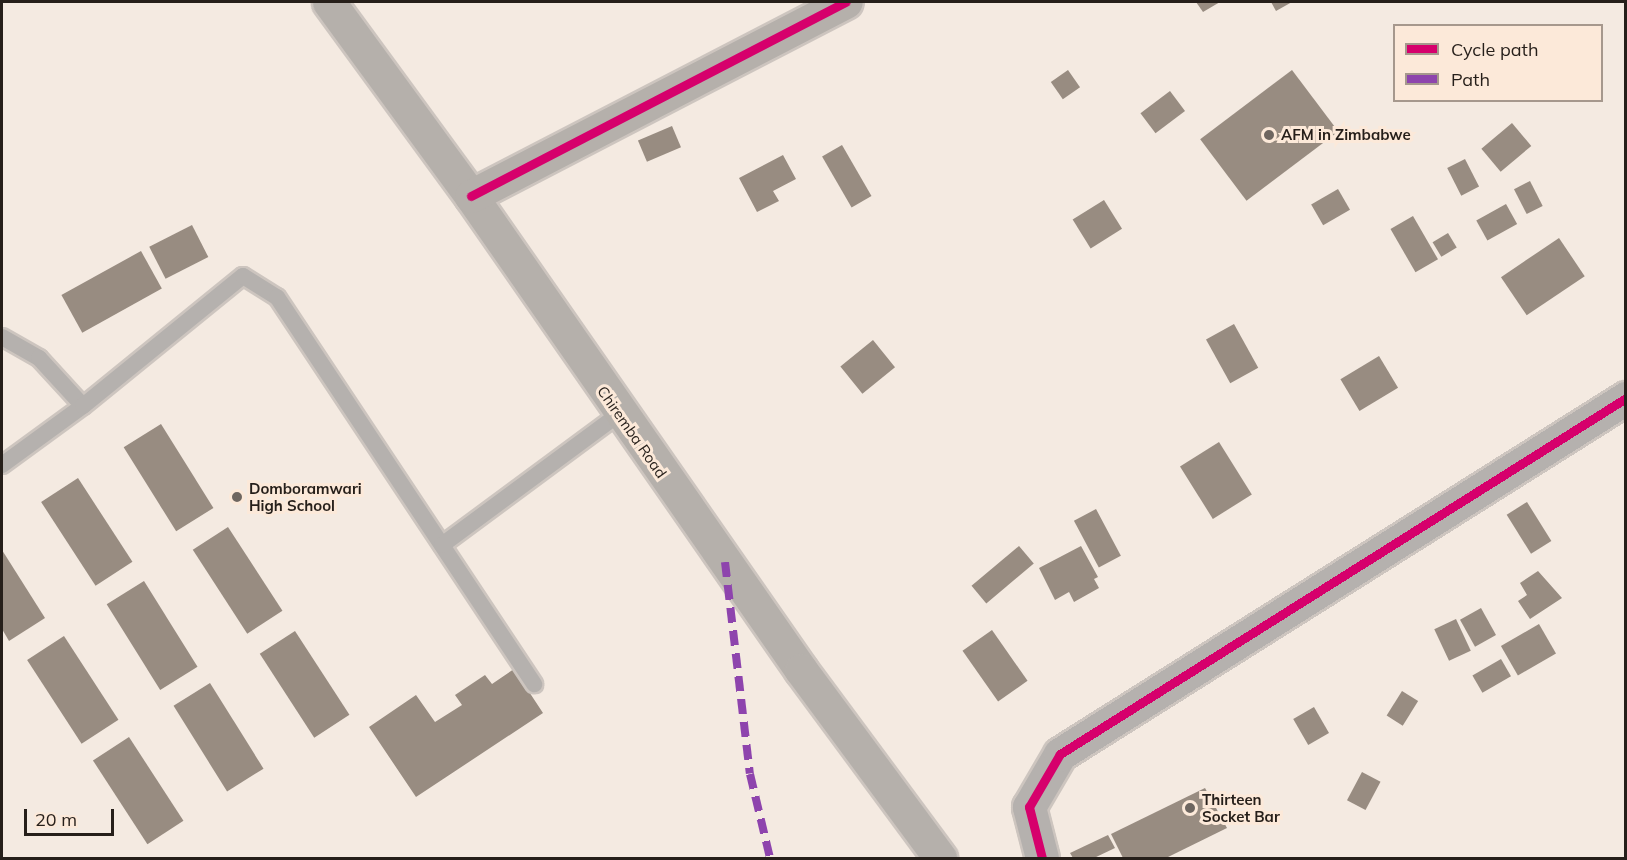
<!DOCTYPE html>
<html>
<head>
<meta charset="utf-8">
<style>
  body { margin:0 }
  #map { position:relative; width:1627px; height:860px; overflow:hidden; background:#f4eae1; font-family:Mulish,sans-serif }
  div>[style] { position:absolute }
  [style*='--x'] { left:calc(var(--x)*1px); top:calc(var(--y)*1px); width:calc(var(--w)*1px); rotate:calc(var(--a)*1deg) }
  .building>* { inset:0; background:#988c81; transform-origin:0 0 }
  .roads { filter:drop-shadow(2px 0 #cdc5bf) drop-shadow(-2px 0 #cdc5bf) drop-shadow(0 2px #cdc5bf) drop-shadow(0 -2px #cdc5bf) }
  .lane>* { height:16px; margin:-8px; padding:0 8px; transform-origin:8px; border-radius:8px; background:#b5b1ae }
  .street>* { height:33px; margin:-16.5px; padding:0 16.5px; transform-origin:16.5px; border-radius:16.5px; background:#b5b1ae }
  .secondary>* { height:33px; margin:-16.5px; padding:0 16.5px; transform-origin:16.5px; border-radius:16.5px; background:#b5b0ab }
  .quiet>* { height:8px; margin-top:-4px; transform-origin:0; background:repeating-linear-gradient(90deg,#8e44ad 0 15px,transparent 0 23px) }
  .cycleway>* { height:9px; margin:-4.5px; padding:0 4.5px; transform-origin:4.5px; border-radius:4.5px; background:#d6006c }
  .dots>* { width:16px; height:16px; translate:-50% -50%; box-sizing:border-box; border:3px solid #fce9d9; border-radius:50% }
  span { translate:-50% -50%; white-space:nowrap; text-align:center; line-height:1.15; -webkit-text-stroke:6px #fce9d9; paint-order:stroke }
  .poi-label { font-size:15px; color:#261f1a; font-weight:700 }
  .left { translate:0 -50%; text-align:left }
  .street-label { font-size:15px; color:#261f1a }
  .frame { position:absolute; inset:0; border:3px solid #261f1a; pointer-events:none }
  .legend { position:absolute; left:1393px; top:24px; width:210px; height:78px; box-sizing:border-box; background:#fce9d9; border:2px solid #a6988d; margin:0; padding:8px 10px; list-style:none; font-size:18px; color:#261f1a }
  .legend li { display:flex; align-items:center; gap:12px; height:30px }
  .legend b { width:30px; border:2px solid #a6988d }
  .scale { position:absolute; left:24px; top:809px; width:90px; height:27px; box-sizing:border-box; border:3px solid #261f1a; border-top:0; padding-left:8px; font-size:18px; line-height:21px; white-space:nowrap; color:#261f1a; -webkit-text-stroke:4px #fce9d9; paint-order:stroke }
</style>
</head>
<body>
<div id="map">
  <div class="building">
    <i style="clip-path:polygon(1196px 2px,1220px 2px,1203px 12px)"></i>
    <i style="clip-path:polygon(1271px 2px,1292px 2px,1276px 11px)"></i>
    <i style="left:1068px;top:70px;width:21px;height:21px;rotate:55deg"></i>
    <i style="left:1292px;top:70px;width:77px;height:115px;rotate:53deg"></i>
    <i style="left:1170px;top:91px;width:25px;height:37px;rotate:53deg"></i>
    <i style="left:1512px;top:123px;width:30px;height:40px;rotate:50deg"></i>
    <i style="left:672px;top:126px;width:23px;height:37px;rotate:67deg"></i>
    <i style="left:842px;top:145px;width:59px;height:23px;rotate:60deg"></i>
    <i style="clip-path:polygon(783px 155px,796px 179px,773px 191px,779px 201px,757px 212px,739px 178px)"></i>
    <i style="left:1465px;top:159px;width:31px;height:20px;rotate:63deg"></i>
    <i style="left:1530px;top:181px;width:28px;height:18px;rotate:63deg"></i>
    <i style="left:1338px;top:189px;width:24px;height:31px;rotate:60deg"></i>
    <i style="left:1104px;top:200px;width:34px;height:37px;rotate:58deg"></i>
    <i style="left:1506px;top:204px;width:23px;height:34px;rotate:61deg"></i>
    <i style="left:1413px;top:216px;width:50px;height:26px;rotate:60deg"></i>
    <i style="left:192px;top:225px;width:36px;height:48px;rotate:63deg"></i>
    <i style="left:1448px;top:233px;width:17px;height:18px;rotate:59deg"></i>
    <i style="left:1559px;top:238px;width:46px;height:70px;rotate:56deg"></i>
    <i style="left:141px;top:251px;width:43px;height:91px;rotate:61deg"></i>
    <i style="left:1234px;top:324px;width:50px;height:32px;rotate:61deg"></i>
    <i style="left:873px;top:340px;width:35px;height:42px;rotate:51deg"></i>
    <i style="left:1379px;top:356px;width:37px;height:45px;rotate:59deg"></i>
    <i style="left:161px;top:424px;width:99px;height:44px;rotate:58deg"></i>
    <i style="left:1219px;top:442px;width:62px;height:46px;rotate:58deg"></i>
    <i style="left:78px;top:478px;width:100px;height:44px;rotate:57deg"></i>
    <i style="left:1527px;top:502px;width:46px;height:24px;rotate:58deg"></i>
    <i style="left:1096px;top:509px;width:53px;height:25px;rotate:62deg"></i>
    <i style="left:228px;top:527px;width:100px;height:42px;rotate:57deg"></i>
    <i style="left:1019px;top:546px;width:23px;height:62px;rotate:50deg"></i>
    <i style="clip-path:polygon(1081px 546px,1098px 577px,1094px 579px,1099px 588px,1074px 602px,1069px 592px,1055px 600px,1039px 568px)"></i>
    <i style="clip-path:polygon(2px 550px,45px 618px,9px 641px,2px 629px)"></i>
    <i style="clip-path:polygon(1538px 571px,1562px 598px,1530px 619px,1518px 601px,1527px 595px,1520px 583px)"></i>
    <i style="left:144px;top:581px;width:101px;height:44px;rotate:58deg"></i>
    <i style="left:1481px;top:608px;width:31px;height:24px;rotate:61deg"></i>
    <i style="left:1456px;top:619px;width:35px;height:24px;rotate:65deg"></i>
    <i style="left:1539px;top:624px;width:34px;height:44px;rotate:60deg"></i>
    <i style="left:992px;top:630px;width:62px;height:36px;rotate:55deg"></i>
    <i style="left:295px;top:631px;width:100px;height:42px;rotate:57deg"></i>
    <i style="left:64px;top:636px;width:100px;height:44px;rotate:57deg"></i>
    <i style="left:1501px;top:659px;width:20px;height:33px;rotate:60deg"></i>
    <i style="clip-path:polygon(514px 669px,543px 713px,416px 797px,369px 727px,416px 695px,435px 722px,462px 705px,455px 695px,485px 675px,492px 684px)"></i>
    <i style="left:210px;top:683px;width:101px;height:43px;rotate:58deg"></i>
    <i style="left:1402px;top:691px;width:19px;height:29px;rotate:32deg"></i>
    <i style="left:1314px;top:707px;width:30px;height:24px;rotate:60deg"></i>
    <i style="left:129px;top:737px;width:100px;height:43px;rotate:57deg"></i>
    <i style="left:1362px;top:772px;width:21px;height:32px;rotate:28deg"></i>
    <i style="clip-path:polygon(1205px 788px,1227px 828px,1166px 858px,1123px 858px,1111px 834px)"></i>
    <i style="clip-path:polygon(1108px 835px,1115px 848px,1094px 858px,1073px 858px,1070px 853px)"></i>
  </div>
  <div class="roads">
    <div class="lane">
      <i style="--x:2;--y:337;--w:43;--a:29.6"></i>
      <i style="--x:39;--y:358;--w:65;--a:47.5"></i>
      <i style="--x:2;--y:465;--w:100;--a:-36.1"></i>
      <i style="--x:83;--y:406;--w:206;--a:-39.1"></i>
      <i style="--x:243;--y:276;--w:40;--a:32"></i>
      <i style="--x:277;--y:297;--w:465;--a:56.4"></i>
      <i style="--x:442;--y:545;--w:220;--a:-36.5"></i>
    </div>
    <div class="street">
      <i style="--x:1042;--y:858;--w:53;--a:-104.3"></i>
      <i style="--x:1029;--y:807;--w:61;--a:-59.7"></i>
      <i style="--x:1060;--y:754;--w:669;--a:-32.17"></i>
    </div>
    <div class="secondary">
      <i style="--x:329;--y:2;--w:240;--a:53.8"></i>
      <i style="--x:471;--y:196;--w:578;--a:55.15"></i>
      <i style="--x:801;--y:670;--w:234;--a:53.5"></i>
      <i style="--x:471;--y:196;--w:422;--a:-27.4"></i>
    </div>
  </div>
  <div class="quiet">
    <i style="--x:725;--y:562;--w:213;--a:83.3"></i>
    <i style="--x:750;--y:774;--w:86;--a:76.6"></i>
  </div>
  <div class="cycleway">
    <i style="--x:471;--y:196;--w:422;--a:-27.4"></i>
    <i style="--x:1042;--y:858;--w:53;--a:-104.3"></i>
    <i style="--x:1029;--y:807;--w:61;--a:-59.7"></i>
    <i style="--x:1060;--y:754;--w:669;--a:-32.17"></i>
  </div>
  <div class="dots">
    <i style="left:1269px;top:135px;background:#6e6660"></i>
    <i style="left:237px;top:497px;background:#6e6660"></i>
    <i style="left:1190px;top:808px;background:#6e6660"></i>
  </div>
  <div class="poi-label">
    <span class="left" style="left:1281px;top:135px">AFM in Zimbabwe</span>
    <span class="left" style="left:249px;top:497px">Domboramwari<br>High School</span>
    <span class="left" style="left:1202px;top:808px">Thirteen<br>Socket Bar</span>
  </div>
  <div class="street-label">
    <span style="left:632px;top:432px;rotate:55deg">Chiremba Road</span>
  </div>
  <div class="frame"></div>
  <ul class="legend">
  <li><b style="height:8px;background:#d6006c"></b>Cycle path</li>
  <li><b style="height:8px;background:#8e44ad"></b>Path</li>
  </ul>
  <div class="scale">20 m</div>
</div>
</body>
</html>
